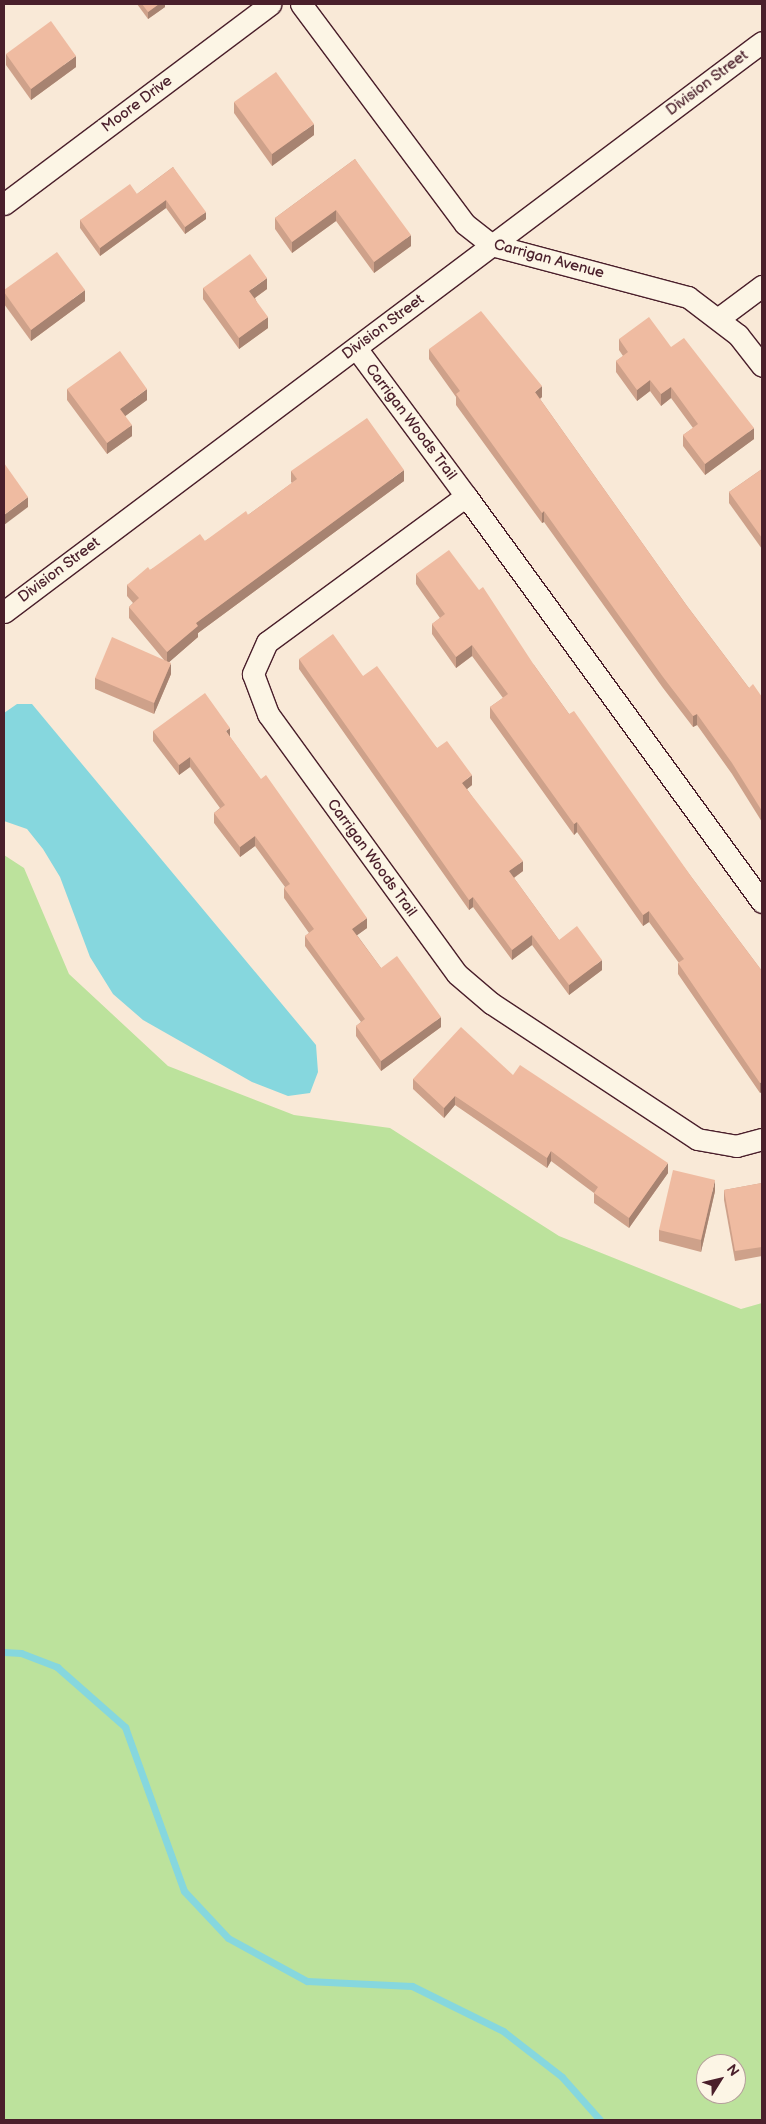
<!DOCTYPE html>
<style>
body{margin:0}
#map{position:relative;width:766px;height:2124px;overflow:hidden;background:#f9e9d7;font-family:"Balsamiq Sans",sans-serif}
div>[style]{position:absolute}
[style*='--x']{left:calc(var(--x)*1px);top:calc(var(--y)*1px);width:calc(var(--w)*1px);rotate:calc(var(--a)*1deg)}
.green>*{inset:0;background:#bce29c}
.water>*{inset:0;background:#86d7de}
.stream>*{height:7px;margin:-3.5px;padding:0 3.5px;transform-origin:3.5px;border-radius:3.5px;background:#86d7de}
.roads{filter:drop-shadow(1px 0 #4a1f2b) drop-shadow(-1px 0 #4a1f2b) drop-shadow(0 1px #4a1f2b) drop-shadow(0 -1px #4a1f2b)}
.minor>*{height:21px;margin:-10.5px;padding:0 10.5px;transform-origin:10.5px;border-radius:10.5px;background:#fcf5e5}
.wall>*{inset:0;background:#cea18a}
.shaded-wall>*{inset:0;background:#a78371}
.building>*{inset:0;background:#efbba1}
span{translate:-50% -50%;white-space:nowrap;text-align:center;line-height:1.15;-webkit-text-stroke:4.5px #fcf5e5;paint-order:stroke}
.street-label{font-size:15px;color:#4a1f2b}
.frame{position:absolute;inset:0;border:5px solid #4a1f2b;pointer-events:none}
.north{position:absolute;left:696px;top:2054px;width:50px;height:50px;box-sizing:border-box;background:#fcf5e5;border:1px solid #b59f9b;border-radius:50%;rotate:54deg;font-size:14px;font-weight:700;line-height:20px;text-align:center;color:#4a1f2b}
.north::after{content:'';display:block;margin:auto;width:18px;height:22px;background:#4a1f2b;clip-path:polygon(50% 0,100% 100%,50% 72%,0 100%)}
</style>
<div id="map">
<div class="green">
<div style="clip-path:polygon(evenodd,4px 855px,24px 868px,69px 974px,168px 1066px,294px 1115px,390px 1128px,559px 1236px,741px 1309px,762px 1303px,762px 2120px,4px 2120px,4px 855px,706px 2064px,736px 2064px,736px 2094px,706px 2094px,706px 2064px)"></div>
</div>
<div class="water">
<div style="clip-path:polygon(17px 704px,32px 704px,316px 1045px,318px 1072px,310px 1093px,288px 1096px,252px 1082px,143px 1020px,113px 994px,90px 957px,60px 877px,43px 849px,27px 829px,4px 821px,4px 713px)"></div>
</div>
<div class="stream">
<div style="--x:4;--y:1652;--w:17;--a:3"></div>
<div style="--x:21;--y:1653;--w:39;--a:21"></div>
<div style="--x:57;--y:1667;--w:91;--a:41.4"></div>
<div style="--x:125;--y:1727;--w:174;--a:70.2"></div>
<div style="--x:184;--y:1891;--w:64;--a:46.9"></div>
<div style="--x:228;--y:1938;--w:90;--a:28.6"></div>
<div style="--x:307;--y:1981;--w:105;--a:2.7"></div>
<div style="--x:412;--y:1986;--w:102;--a:26.3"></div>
<div style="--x:503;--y:2031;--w:75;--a:37.9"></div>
<div style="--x:562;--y:2077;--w:57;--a:48.5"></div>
</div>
<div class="roads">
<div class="minor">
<div style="--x:301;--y:4;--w:274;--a:53.3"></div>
<div style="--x:465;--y:224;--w:34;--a:38"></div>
<div style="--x:492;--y:245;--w:203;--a:14.9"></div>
<div style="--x:688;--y:297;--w:63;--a:37.2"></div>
<div style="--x:738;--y:335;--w:39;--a:52"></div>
<div style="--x:4;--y:204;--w:333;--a:-36.9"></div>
<div style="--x:719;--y:318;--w:54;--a:-36.7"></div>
<div style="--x:356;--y:348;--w:184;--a:53.4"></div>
<div style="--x:4;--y:612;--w:948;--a:-36.94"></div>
<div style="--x:762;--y:902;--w:502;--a:-126.09"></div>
<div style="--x:466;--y:496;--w:247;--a:143.7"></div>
<div style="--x:267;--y:642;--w:35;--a:114"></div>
<div style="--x:253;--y:674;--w:43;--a:69.4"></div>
<div style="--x:268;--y:714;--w:321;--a:54"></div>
<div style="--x:457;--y:974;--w:45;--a:40.5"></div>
<div style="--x:491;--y:1003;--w:247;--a:33.4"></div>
<div style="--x:697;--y:1139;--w:40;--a:10"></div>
<div style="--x:736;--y:1146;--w:27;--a:-15"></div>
</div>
</div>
<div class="wall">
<div style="clip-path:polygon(137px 4px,165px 4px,165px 7px,148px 19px)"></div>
<div style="clip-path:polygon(6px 54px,76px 67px,31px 100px,6px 65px)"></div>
<div style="clip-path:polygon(234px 102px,314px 135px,272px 166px,234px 113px)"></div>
<div style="clip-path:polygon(355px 159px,411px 246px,374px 273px,336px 221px,292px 253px,275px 229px,275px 218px)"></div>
<div style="clip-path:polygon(173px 167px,206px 219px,185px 234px,166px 208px,100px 256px,80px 228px,80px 220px,137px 194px)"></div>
<div style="clip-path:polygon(203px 288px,267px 289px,255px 298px,268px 328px,239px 349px,203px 299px)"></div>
<div style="clip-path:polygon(4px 290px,85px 301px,31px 341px,4px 304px)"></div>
<div style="clip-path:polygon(619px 339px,671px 347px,754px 439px,705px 475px,683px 446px,683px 435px,693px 428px,671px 398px,661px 406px,650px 391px,637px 401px,616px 372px,616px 361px,623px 356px,619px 350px)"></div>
<div style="clip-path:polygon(429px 349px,542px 397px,540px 399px,687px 606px,749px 688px,762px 697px,762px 822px,732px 774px,697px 725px,693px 727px,663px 688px,544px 522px,542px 523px,456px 405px,456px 397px,429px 359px)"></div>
<div style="clip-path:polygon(67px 389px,147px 400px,125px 416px,132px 436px,107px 454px,67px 400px)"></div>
<div style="clip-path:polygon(762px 469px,762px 549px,729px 503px,729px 492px)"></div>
<div style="clip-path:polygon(291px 471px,404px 481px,198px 633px,198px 637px,169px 662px,171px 674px,154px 714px,95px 689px,95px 678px,164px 660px,129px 618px,129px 607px,133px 603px,127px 596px,127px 585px,150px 570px,205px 541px,248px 515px,292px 483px,291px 482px)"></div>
<div style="clip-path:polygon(416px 574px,534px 665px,569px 714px,762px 971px,760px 1093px,678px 974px,678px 963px,679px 963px,649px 922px,643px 926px,577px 832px,574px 835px,490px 718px,490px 707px,503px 698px,472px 656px,456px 668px,432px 634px,432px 624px,440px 618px,416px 584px)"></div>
<div style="clip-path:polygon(299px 659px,363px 676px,437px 748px,472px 785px,467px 789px,523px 871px,514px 878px,559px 940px,602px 970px,569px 995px,532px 945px,512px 960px,473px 907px,469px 910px,299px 669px)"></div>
<div style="clip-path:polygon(153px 731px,230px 737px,367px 928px,357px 935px,381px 968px,441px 1027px,381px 1071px,356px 1036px,356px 1026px,361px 1022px,305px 946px,305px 936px,309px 933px,284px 898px,284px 888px,285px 887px,255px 846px,240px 857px,214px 823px,214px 813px,220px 808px,190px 767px,179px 775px,153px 741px)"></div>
<div style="clip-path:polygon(513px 1075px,668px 1173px,629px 1228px,594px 1203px,594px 1193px,551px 1161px,547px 1168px,455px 1105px,444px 1118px,413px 1089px,413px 1079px)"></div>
<div style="clip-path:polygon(762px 1183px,762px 1256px,735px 1261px,724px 1200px,724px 1190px)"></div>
<div style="clip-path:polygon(715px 1191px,701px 1252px,659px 1241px,659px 1230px)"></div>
</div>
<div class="shaded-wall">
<div style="clip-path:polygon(159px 4px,165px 4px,165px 7px,148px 19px,148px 12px)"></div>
<div style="clip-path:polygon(76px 56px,76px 67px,31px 100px,31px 89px)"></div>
<div style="clip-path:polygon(314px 124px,314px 135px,272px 166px,272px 154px)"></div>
<div style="clip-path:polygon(166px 200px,166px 208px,100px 256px,100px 248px)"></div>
<div style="clip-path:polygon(336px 210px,336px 221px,292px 253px,292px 242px)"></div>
<div style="clip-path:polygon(206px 212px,206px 219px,185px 234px,185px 227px)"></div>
<div style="clip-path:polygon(411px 235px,411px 246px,374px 273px,374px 262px)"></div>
<div style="clip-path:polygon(267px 278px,267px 289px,249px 302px,249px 291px)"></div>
<div style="clip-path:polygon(85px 290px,85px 301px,31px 341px,31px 330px)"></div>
<div style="clip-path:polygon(268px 317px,268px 328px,239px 349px,239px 338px)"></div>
<div style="clip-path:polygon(650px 380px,650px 391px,637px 401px,637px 390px)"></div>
<div style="clip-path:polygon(542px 386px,542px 397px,535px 402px,535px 392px)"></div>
<div style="clip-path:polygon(671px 387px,671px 398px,661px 406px,661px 394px)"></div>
<div style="clip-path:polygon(147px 389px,147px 400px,120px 420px,120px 409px)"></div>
<div style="clip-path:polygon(132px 425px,132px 436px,107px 454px,107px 443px)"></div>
<div style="clip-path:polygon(754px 428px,754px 439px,705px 475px,705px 464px)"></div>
<div style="clip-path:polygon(404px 470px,404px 481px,198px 633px,198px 637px,167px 664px,167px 652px,196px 623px)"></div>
<div style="clip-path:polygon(28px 497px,28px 507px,4px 525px,4px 515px)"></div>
<div style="clip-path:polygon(544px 511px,544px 522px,542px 523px,542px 513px)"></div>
<div style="clip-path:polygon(472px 645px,472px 656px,456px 668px,456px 657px)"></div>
<div style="clip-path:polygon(171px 663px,171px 674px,154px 714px,154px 703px)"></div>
<div style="clip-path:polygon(697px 714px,697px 725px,693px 727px,693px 716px)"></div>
<div style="clip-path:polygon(230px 728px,230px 738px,226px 731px)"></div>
<div style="clip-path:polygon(190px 757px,190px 767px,179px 775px,179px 765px)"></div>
<div style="clip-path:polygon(472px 775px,472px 785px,462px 793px,462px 783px)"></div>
<div style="clip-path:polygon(577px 822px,577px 832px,574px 835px,574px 824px)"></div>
<div style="clip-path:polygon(255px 836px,255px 846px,240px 857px,240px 847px)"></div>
<div style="clip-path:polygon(523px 861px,523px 871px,509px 881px,509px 871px)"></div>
<div style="clip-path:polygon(473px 897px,473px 907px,469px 910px,469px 900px)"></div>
<div style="clip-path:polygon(649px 911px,649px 922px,643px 926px,643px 915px)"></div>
<div style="clip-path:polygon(367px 918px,367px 928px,352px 939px,352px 929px)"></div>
<div style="clip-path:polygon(532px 935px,532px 945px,512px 960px,512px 950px)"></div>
<div style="clip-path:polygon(602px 960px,602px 970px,569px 995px,569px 985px)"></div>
<div style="clip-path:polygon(441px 1017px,441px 1027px,381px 1071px,381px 1061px)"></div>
<div style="clip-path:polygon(762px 1081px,762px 1092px,760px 1093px,760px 1083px)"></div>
<div style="clip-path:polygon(455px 1096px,455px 1105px,444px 1118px,444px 1108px)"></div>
<div style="clip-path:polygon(551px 1151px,551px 1161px,547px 1168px,547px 1158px)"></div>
<div style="clip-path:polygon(668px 1163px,668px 1173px,629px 1228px,629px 1218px)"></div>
<div style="clip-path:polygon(715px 1180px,715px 1191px,701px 1252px,701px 1240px)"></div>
</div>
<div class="building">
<div style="clip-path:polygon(142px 4px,159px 4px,148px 12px)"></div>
<div style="clip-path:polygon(51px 21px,76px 56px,31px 89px,6px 54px)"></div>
<div style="clip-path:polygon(276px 72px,314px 124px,272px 154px,234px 102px)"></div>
<div style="clip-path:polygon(355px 159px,411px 235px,374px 262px,336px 210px,292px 242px,275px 218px)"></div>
<div style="clip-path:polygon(173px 167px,206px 212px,185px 227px,166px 200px,100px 248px,80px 220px,130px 184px,137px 194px)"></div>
<div style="clip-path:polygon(57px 252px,85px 290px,31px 330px,4px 292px,4px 290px)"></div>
<div style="clip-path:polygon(250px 254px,267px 278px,249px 291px,268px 317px,239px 338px,203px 288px)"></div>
<div style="clip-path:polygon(481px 311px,542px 386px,535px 392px,687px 606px,749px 688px,753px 684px,762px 697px,762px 811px,732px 763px,697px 714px,693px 716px,663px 677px,544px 511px,542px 513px,456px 394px,460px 391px,429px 349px)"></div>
<div style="clip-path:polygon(649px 317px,671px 347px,684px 338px,754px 428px,705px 464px,683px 435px,698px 424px,671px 387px,661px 394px,650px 380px,637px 390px,616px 361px,628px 352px,619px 339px)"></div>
<div style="clip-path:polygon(120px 351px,147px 389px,120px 409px,132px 425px,107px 443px,67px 389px)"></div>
<div style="clip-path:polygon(367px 418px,404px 470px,196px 623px,198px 626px,167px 652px,129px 607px,139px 598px,127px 585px,148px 567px,150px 570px,200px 534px,205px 541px,246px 511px,248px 515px,297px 479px,291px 471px)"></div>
<div style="clip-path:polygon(4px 463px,28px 497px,4px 515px)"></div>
<div style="clip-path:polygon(762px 469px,762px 538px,729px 492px)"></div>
<div style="clip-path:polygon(449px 550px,479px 590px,483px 587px,534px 665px,569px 714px,574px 711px,693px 879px,762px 971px,762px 1081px,760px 1083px,678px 963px,684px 959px,649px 911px,643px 915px,577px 822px,574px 824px,490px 707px,508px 694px,472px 645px,456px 657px,432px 624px,445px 614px,416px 574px)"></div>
<div style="clip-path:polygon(333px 634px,363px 676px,377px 666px,437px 748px,447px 741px,472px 775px,462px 783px,523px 861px,509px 871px,559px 940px,577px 926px,602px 960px,569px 985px,532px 935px,512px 950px,473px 897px,469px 900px,299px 659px)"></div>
<div style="clip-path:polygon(112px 637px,171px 663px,154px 703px,95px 678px)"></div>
<div style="clip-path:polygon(205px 693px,230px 728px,226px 731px,261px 779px,266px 775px,367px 918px,352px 929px,381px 968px,397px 956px,441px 1017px,381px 1061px,356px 1026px,365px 1019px,305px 936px,314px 929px,284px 888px,290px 884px,255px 836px,240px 847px,214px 813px,225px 805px,190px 757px,179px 765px,153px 731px)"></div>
<div style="clip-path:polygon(461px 1027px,513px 1075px,520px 1065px,668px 1163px,629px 1218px,594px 1193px,598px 1187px,551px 1151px,547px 1158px,455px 1096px,444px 1108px,413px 1079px)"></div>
<div style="clip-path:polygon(673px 1170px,715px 1180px,701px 1240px,659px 1230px)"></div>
<div style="clip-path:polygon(762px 1183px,762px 1247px,735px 1251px,724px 1190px)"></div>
</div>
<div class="street-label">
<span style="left:707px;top:83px;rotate:-37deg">Division Street</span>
<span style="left:137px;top:104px;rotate:-37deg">Moore Drive</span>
<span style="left:549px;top:259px;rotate:15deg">Carrigan Avenue</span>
<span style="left:383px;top:327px;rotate:-37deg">Division Street</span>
<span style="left:411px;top:422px;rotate:53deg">Carrigan Woods Trail</span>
<span style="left:59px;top:570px;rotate:-37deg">Division Street</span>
<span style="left:372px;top:858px;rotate:54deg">Carrigan Woods Trail</span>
</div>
<div class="frame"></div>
<div class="north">N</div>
</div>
